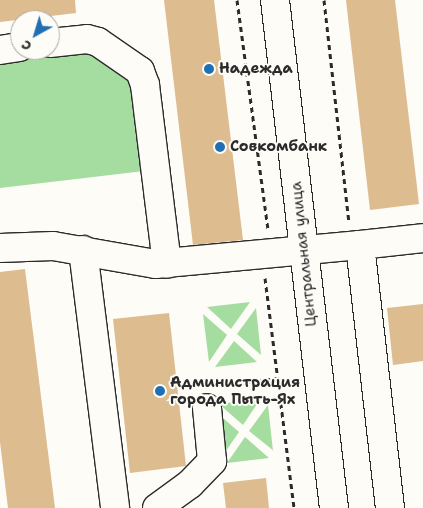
<!DOCTYPE html>
<meta charset="utf-8">
<style>
body{margin:0}
#map{position:relative;width:423px;height:508px;overflow:hidden;background:#fdfcf7;font-family:"Shantell Sans",sans-serif}
div>[style]{position:absolute}
[style*='--x']{left:calc(var(--x)*1px);top:calc(var(--y)*1px);width:calc(var(--w)*1px);rotate:calc(var(--a)*1deg)}
.green>*{inset:0;background:#a5dca0}
.building>*{inset:0;background:#ddbc8f}
.path>*{height:3px;margin-top:-1.5px;transform-origin:0;background:repeating-linear-gradient(90deg,#2b2b2b 0 5px,transparent 0 9px)}
.roads{filter:drop-shadow(1px 0 #2b2b2b) drop-shadow(-1px 0 #2b2b2b) drop-shadow(0 1px #2b2b2b) drop-shadow(0 -1px #2b2b2b)}
.minor>*{height:28px;margin:-14px;padding:0 14px;transform-origin:14px;border-radius:14px;background:#fdfcf7}
.major>*{height:28px;margin:-14px;padding:0 14px;transform-origin:14px;border-radius:14px;background:#fdfcf7}
.dots>*{width:14px;height:14px;translate:-50% -50%;box-sizing:border-box;border:2px solid #fdfcf7;border-radius:50%}
span{translate:-50% -50%;white-space:nowrap;text-align:center;line-height:1.15;-webkit-text-stroke:4px #fdfcf7;paint-order:stroke}
.poi-label{font-size:15px;color:#2b2b2b;font-weight:700}
.left{translate:0 -50%;text-align:left}
.street-label{font-size:15px;color:#2b2b2b}
.north{position:absolute;left:10px;top:10px;width:50px;height:50px;box-sizing:border-box;background:#fdfcf7;border:1px solid #a9a8a5;border-radius:50%;rotate:219deg;font-size:14px;font-weight:700;line-height:20px;text-align:center;color:#2b2b2b}
.north::after{content:'';display:block;margin:auto;width:18px;height:22px;background:#1f6fb2;clip-path:polygon(50% 0,100% 100%,50% 72%,0 100%)}
</style>
<div id="map">
<div class="green">
<div style="clip-path:polygon(88px 49px,132px 81px,144px 171px,0 188px,0 61px)"></div>
<div style="clip-path:polygon(250px 302px,231px 329px,207px 307px)"></div>
<div style="clip-path:polygon(256px 308px,261px 355px,237px 334px)"></div>
<div style="clip-path:polygon(203px 314px,227px 335px,209px 362px)"></div>
<div style="clip-path:polygon(234px 341px,257px 362px,215px 367px)"></div>
<div style="clip-path:polygon(261px 398px,243px 425px,219px 404px)"></div>
<div style="clip-path:polygon(268px 405px,273px 451px,274px 451px,249px 431px)"></div>
<div style="clip-path:polygon(215px 411px,239px 432px,221px 458px)"></div>
<div style="clip-path:polygon(245px 437px,269px 458px,227px 463px)"></div>
</div>
<div class="building">
<div style="clip-path:polygon(0 0,75px 0,76px 13px,0 22px)"></div>
<div style="clip-path:polygon(164px 0,214px 0,243px 240px,193px 245px)"></div>
<div style="clip-path:polygon(346px 0,395px 0,419px 204px,370px 210px)"></div>
<div style="clip-path:polygon(25px 269px,55px 508px,8px 508px,0 442px,0 272px)"></div>
<div style="clip-path:polygon(423px 304px,423px 361px,393px 365px,387px 308px)"></div>
<div style="clip-path:polygon(169px 313px,186px 466px,130px 473px,113px 319px)"></div>
<div style="clip-path:polygon(266px 478px,269px 508px,226px 508px,223px 483px)"></div>
</div>
<div class="path">
<div style="--x:237;--y:0;--w:231;--a:82.3"></div>
<div style="--x:324;--y:0;--w:223;--a:83.6"></div>
<div style="--x:265;--y:278;--w:232;--a:82.8"></div>
<div style="--x:221;--y:386;--w:57;--a:-8.1"></div>
</div>
<div class="roads">
<div class="minor">
<div style="--x:50;--y:43;--w:37;--a:-6"></div>
<div style="--x:87;--y:39;--w:11;--a:15"></div>
<div style="--x:98;--y:42;--w:51;--a:34.6"></div>
<div style="--x:140;--y:71;--w:15;--a:70"></div>
<div style="--x:145;--y:85;--w:180;--a:83"></div>
<div style="--x:0;--y:50;--w:20;--a:-9"></div>
<div style="--x:360;--y:245;--w:63;--a:-6.3"></div>
<div style="--x:0;--y:248;--w:53;--a:-2.2"></div>
<div style="--x:53;--y:246;--w:104;--a:10"></div>
<div style="--x:155;--y:264;--w:206;--a:-5.3"></div>
<div style="--x:360;--y:245;--w:265;--a:83.5"></div>
<div style="--x:83;--y:250;--w:260;--a:82.9"></div>
<div style="--x:157;--y:508;--w:41;--a:-36"></div>
<div style="--x:190;--y:484;--w:32;--a:-46"></div>
<div style="--x:212;--y:461;--w:53;--a:-95.4"></div>
</div>
<div class="major">
<div style="--x:275;--y:0;--w:511;--a:83.38"></div>
</div>
</div>
<div class="dots">
<div style="left:209px;top:69px;background:#1f6fb2"></div>
<div style="left:220px;top:147px;background:#1f6fb2"></div>
<div style="left:160px;top:391px;background:#1f6fb2"></div>
</div>
<div class="poi-label">
<span class="left" style="left:219px;top:69px">Надежда</span>
<span class="left" style="left:230px;top:147px">Совкомбанк</span>
<span class="left" style="left:170px;top:391px">Администрация<br>города Пыть-Ях</span>
</div>
<div class="street-label">
<span style="left:304px;top:254px;rotate:-96deg">Центральная улица</span>
</div>
<div class="north">С</div>
</div>
